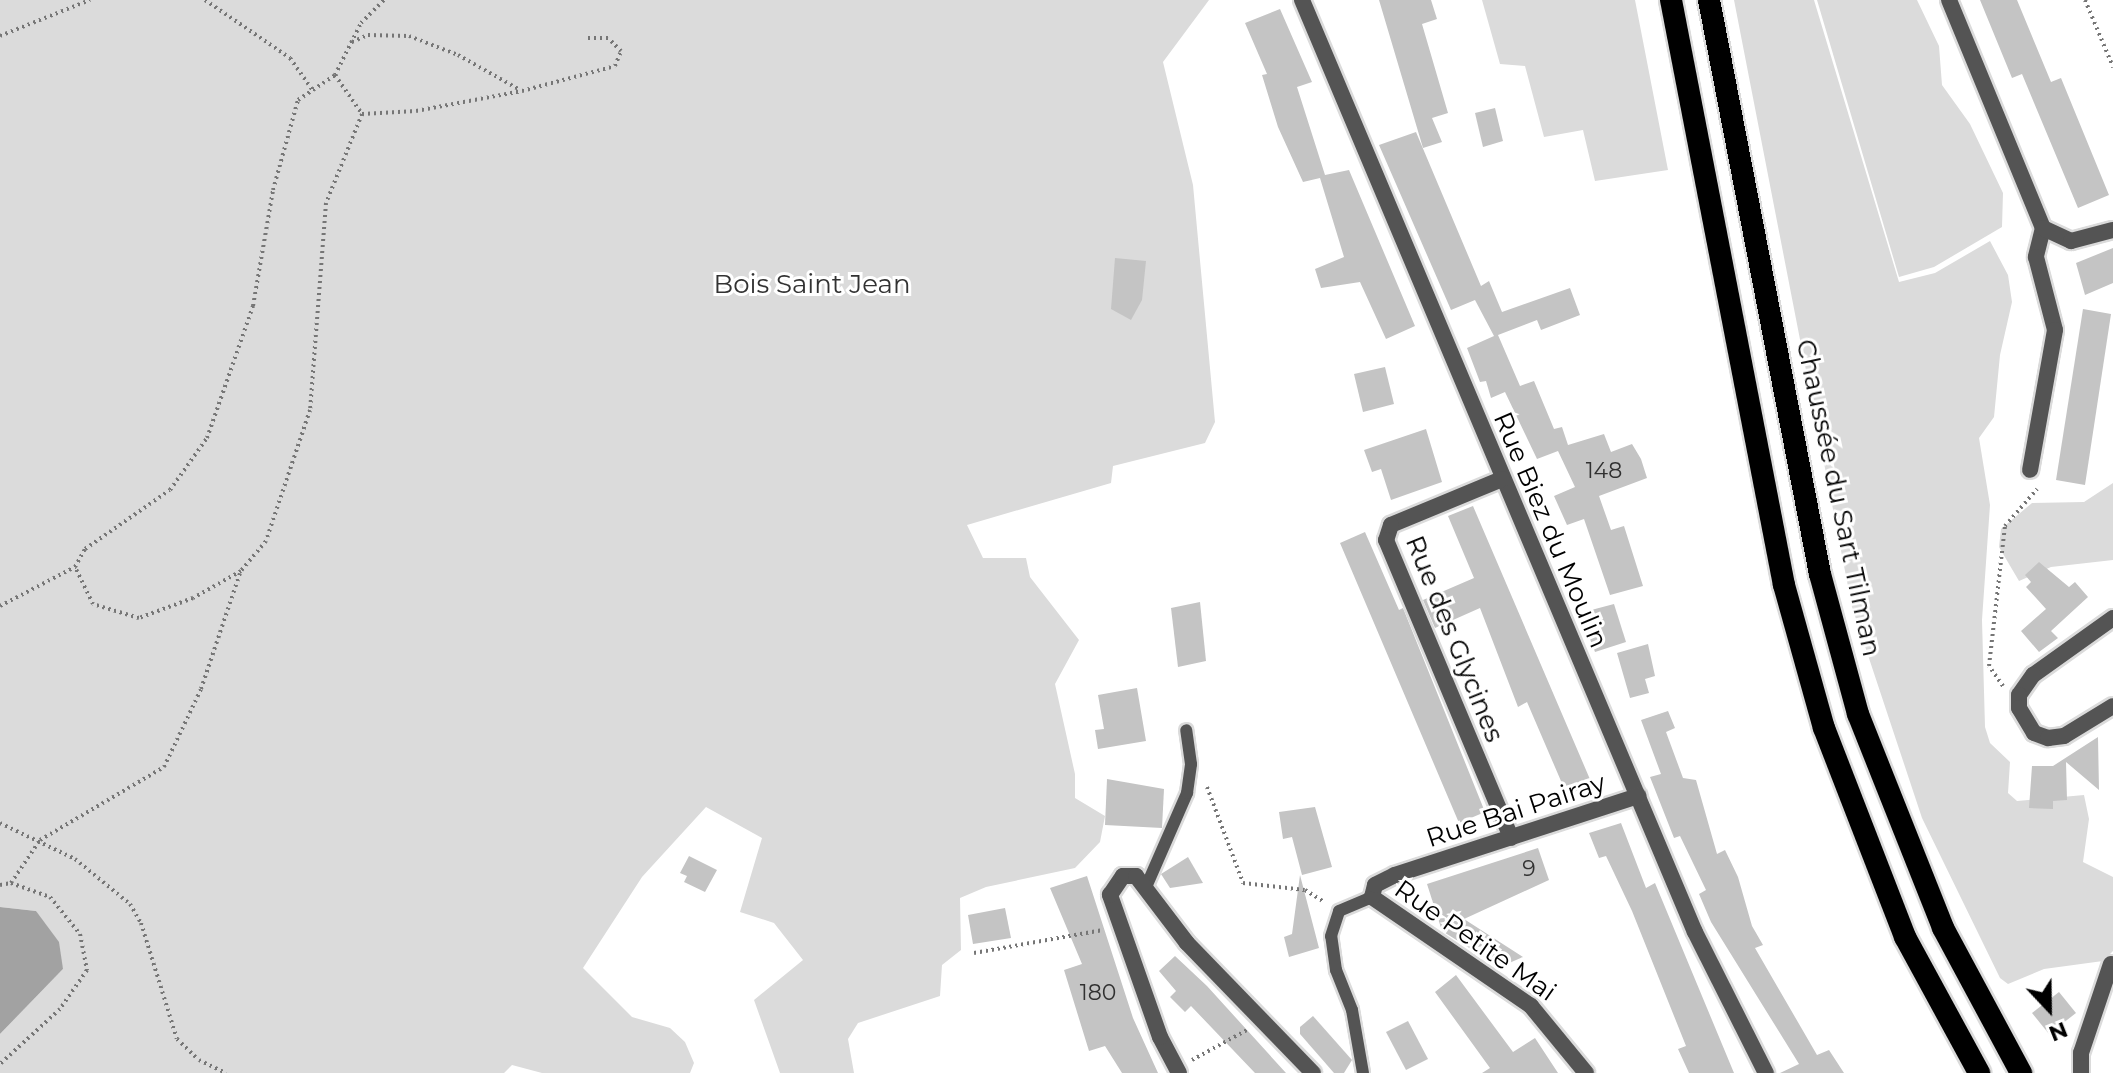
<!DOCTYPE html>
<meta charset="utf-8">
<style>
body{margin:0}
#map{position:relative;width:2113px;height:1073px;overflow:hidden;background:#fff;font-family:Montserrat,sans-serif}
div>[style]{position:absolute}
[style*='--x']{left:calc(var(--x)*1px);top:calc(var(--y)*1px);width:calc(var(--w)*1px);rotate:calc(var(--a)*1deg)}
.green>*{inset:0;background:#dbdbdb}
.water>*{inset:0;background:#a2a2a2}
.building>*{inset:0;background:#c4c4c4}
.path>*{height:4px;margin-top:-2px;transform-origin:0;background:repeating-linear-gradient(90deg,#767676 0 2px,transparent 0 6px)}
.roads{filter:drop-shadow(2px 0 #dbdbdb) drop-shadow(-2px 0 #dbdbdb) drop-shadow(0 2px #dbdbdb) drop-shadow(0 -2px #dbdbdb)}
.service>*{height:12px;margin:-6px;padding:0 6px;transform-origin:6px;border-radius:6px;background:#545454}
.minor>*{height:16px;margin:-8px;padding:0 8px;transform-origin:8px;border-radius:8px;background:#545454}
.tertiary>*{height:16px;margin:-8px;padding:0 8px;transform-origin:8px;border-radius:8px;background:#545454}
.trunk>*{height:22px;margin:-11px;padding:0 11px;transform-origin:11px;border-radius:11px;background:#000}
span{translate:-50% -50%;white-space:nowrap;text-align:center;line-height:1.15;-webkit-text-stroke:6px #fff;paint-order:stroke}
.number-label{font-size:22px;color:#313131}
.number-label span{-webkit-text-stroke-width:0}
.park-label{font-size:26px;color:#323232}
.street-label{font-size:26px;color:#000}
.north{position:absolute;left:2009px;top:969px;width:80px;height:80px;-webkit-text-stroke:6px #fff;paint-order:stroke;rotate:158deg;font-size:22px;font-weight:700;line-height:32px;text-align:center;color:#000}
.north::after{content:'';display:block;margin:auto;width:28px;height:36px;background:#000;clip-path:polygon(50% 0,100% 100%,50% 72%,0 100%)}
</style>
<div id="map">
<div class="green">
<div style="clip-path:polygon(0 0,1209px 0,1163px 62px,1193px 185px,1215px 422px,1205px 443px,1113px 466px,1111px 483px,967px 525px,983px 558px,1026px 558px,1030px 577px,1079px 640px,1055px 684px,1075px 774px,1075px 798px,1105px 816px,1100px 842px,1075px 868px,986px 887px,960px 898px,961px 950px,942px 965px,940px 996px,858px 1023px,848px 1039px,854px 1073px,780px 1073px,754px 1000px,803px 960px,774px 923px,740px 912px,762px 838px,706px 807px,642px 877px,583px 968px,632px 1017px,670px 1028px,685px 1042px,694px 1063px,690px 1073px,542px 1073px,512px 1065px,504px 1073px,0 1073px,0 1034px,63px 969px,36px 911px,0 907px)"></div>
<div style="clip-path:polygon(1482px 0,1635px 0,1668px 170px,1595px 181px,1583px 130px,1544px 137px,1525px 66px,1500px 64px)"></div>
<div style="clip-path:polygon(1734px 0,1814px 0,1899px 282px,1935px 273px,1990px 241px,2008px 275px,2012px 302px,2000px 355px,1994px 417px,1979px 438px,1990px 505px,1982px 620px,1985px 727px,1990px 743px,2010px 762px,2008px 793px,2017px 801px,2084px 795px,2089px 819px,2083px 862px,2113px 877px,2113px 951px,2103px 961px,2044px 969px,2008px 984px,2000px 978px,1922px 818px,1852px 607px)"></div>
<div style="clip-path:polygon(1817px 0,1917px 0,1939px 46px,1942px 85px,1970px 124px,2003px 193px,2002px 227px,1934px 267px,1899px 277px)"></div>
<div style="clip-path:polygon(2113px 483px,2113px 560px,2051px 567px,2019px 581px,1999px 547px,2001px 529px,2032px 503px,2084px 502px)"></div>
</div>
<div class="water">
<div style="clip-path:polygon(0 907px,36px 911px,59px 942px,63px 969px,0 1034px)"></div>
</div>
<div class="building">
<div style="clip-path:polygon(1379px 0,1431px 0,1437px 19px,1422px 24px,1448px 113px,1432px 118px,1442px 142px,1423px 148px)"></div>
<div style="clip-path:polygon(1980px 0,2017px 0,2051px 82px,2061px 78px,2109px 195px,2078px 208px,2022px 74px,2012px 78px)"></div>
<div style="clip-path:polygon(1280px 9px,1312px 82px,1297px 87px,1325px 175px,1349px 170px,1415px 326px,1386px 339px,1360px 282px,1321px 288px,1315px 269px,1344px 257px,1320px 178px,1303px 182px,1278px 127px,1262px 75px,1267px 74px,1245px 23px)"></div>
<div style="clip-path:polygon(1495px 108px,1503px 141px,1483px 147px,1475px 113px)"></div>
<div style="clip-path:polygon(1416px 132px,1481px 286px,1489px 281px,1502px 312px,1570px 288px,1580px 315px,1541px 330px,1537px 320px,1498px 335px,1520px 386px,1534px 381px,1554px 429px,1562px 427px,1568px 445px,1604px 434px,1611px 452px,1632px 444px,1641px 459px,1647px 478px,1599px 496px,1611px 530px,1624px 526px,1643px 586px,1610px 595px,1584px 519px,1567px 525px,1554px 496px,1575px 487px,1558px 451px,1537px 459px,1505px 392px,1491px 398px,1486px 381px,1480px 382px,1467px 348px,1494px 336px,1475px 300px,1451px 310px,1379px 145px)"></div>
<div style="clip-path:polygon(2113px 248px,2113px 283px,2085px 295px,2076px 263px)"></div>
<div style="clip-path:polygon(1115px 258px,1146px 261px,1142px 300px,1131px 320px,1111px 309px)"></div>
<div style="clip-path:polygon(2083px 309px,2111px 314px,2085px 485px,2056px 480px)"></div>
<div style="clip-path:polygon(1385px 367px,1394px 404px,1363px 412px,1354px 374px)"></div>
<div style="clip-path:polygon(1426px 429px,1442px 482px,1391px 500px,1381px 469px,1372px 472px,1364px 450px)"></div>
<div style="clip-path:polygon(1473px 506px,1592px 784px,1567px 795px,1527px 702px,1518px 707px,1480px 608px,1435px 628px,1423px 600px,1474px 578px,1448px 516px)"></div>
<div style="clip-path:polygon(1365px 532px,1399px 610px,1403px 608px,1485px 812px,1459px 823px,1340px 543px)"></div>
<div style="clip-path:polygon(2039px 562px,2069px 587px,2075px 582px,2088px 597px,2051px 631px,2058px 638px,2039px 652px,2021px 631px,2046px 609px,2026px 587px,2031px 582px,2025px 575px)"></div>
<div style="clip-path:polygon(1200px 602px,1206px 661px,1178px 667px,1171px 608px)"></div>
<div style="clip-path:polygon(1614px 604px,1626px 642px,1595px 652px,1580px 613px)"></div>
<div style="clip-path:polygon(1648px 644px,1655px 676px,1645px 679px,1649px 693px,1630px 698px,1617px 653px)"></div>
<div style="clip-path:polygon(1137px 688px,1146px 741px,1098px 749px,1095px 730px,1104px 729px,1098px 695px)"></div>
<div style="clip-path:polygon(1668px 711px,1675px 728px,1666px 732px,1683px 778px,1696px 780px,1717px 854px,1725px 850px,1738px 877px,1752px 926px,1763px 945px,1755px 948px,1817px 1055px,1829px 1050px,1844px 1073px,1780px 1073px,1799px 1064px,1711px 922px,1699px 894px,1706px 890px,1680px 836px,1674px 838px,1650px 777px,1661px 774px,1641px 720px)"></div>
<div style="clip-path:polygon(2098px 737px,2099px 790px,2066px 762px,2067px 800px,2053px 801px,2053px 809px,2029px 808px,2032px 766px,2053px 766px)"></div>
<div style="clip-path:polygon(1107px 779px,1164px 789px,1162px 828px,1105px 825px)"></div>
<div style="clip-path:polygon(1315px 807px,1332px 867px,1302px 875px,1292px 837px,1283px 839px,1279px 812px)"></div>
<div style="clip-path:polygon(1621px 823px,1646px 888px,1655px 883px,1734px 1073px,1689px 1073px,1678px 1049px,1686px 1046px,1632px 911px,1606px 856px,1599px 858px,1589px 833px)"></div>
<div style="clip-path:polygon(1538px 848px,1549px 880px,1464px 919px,1523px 957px,1500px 967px,1442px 931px,1427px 884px)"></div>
<div style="clip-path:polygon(689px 856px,717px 870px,705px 892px,684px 882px,687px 876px,680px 873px)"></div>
<div style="clip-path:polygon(1188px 857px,1203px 883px,1170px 888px,1161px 874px)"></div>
<div style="clip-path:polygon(1300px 875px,1319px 948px,1289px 957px,1284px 937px,1292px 934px)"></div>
<div style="clip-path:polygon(1087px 876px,1133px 1018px,1158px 1073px,1122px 1073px,1105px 1046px,1089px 1051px,1064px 970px,1082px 964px,1050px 888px)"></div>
<div style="clip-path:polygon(1005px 908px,1011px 938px,973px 944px,968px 915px)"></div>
<div style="clip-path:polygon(1175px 956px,1207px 986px,1286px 1073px,1255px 1073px,1191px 1006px,1185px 1012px,1170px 997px,1176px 991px,1159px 971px)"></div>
<div style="clip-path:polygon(1456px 975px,1513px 1052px,1535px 1038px,1558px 1073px,1482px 1073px,1490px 1068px,1435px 992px)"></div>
<div style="clip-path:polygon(2059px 992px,2076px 1013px,2049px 1034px,2032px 1013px)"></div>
<div style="clip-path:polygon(1313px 1016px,1352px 1060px,1344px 1073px,1334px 1073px,1300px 1034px,1300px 1027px)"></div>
<div style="clip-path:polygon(1408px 1021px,1428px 1059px,1406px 1070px,1386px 1032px)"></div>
</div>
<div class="path">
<div style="--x:205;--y:0;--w:103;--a:34.3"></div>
<div style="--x:290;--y:58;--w:39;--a:55"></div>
<div style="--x:2085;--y:0;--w:73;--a:67.3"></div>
<div style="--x:0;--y:36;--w:97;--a:-21.8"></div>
<div style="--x:352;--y:42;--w:17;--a:-24"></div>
<div style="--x:368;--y:35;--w:41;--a:1.4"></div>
<div style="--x:409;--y:36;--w:53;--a:21.2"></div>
<div style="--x:458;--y:55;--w:71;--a:29.4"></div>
<div style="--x:335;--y:75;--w:47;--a:55.3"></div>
<div style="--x:362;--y:114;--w:96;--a:112"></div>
<div style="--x:326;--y:203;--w:208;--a:94.4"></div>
<div style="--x:310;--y:410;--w:138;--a:108.6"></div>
<div style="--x:266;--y:541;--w:39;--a:130"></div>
<div style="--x:241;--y:571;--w:55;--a:150.6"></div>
<div style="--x:193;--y:598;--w:58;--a:159.7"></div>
<div style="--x:139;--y:618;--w:48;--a:-163.1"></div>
<div style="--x:93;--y:604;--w:41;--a:-115.9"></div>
<div style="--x:75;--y:567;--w:21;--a:-61"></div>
<div style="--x:85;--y:549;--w:103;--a:-34.8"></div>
<div style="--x:170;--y:490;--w:64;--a:-54.6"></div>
<div style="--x:207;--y:438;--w:140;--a:-70.8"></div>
<div style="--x:253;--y:306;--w:118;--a:-80.2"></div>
<div style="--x:273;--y:190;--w:93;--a:-74.5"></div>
<div style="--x:298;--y:100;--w:45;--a:-34"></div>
<div style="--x:335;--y:75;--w:58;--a:-63.4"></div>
<div style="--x:361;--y:23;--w:33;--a:-45"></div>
<div style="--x:362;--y:114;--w:54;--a:-3.2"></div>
<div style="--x:416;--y:111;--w:108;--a:-10.7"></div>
<div style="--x:522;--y:91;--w:96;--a:-15"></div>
<div style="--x:615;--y:66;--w:16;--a:-68"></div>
<div style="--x:621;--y:51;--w:18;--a:-135"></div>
<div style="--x:608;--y:38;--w:24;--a:180"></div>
<div style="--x:0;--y:606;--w:85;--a:-27.5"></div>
<div style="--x:2003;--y:686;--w:24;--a:-125"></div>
<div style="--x:1989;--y:666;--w:141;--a:-83.5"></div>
<div style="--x:2005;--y:526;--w:49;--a:-49.1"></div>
<div style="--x:1207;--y:787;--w:103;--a:69.4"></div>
<div style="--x:1243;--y:883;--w:62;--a:6.4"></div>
<div style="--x:1305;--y:890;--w:22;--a:32"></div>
<div style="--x:0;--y:823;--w:83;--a:25.6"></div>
<div style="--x:75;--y:859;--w:71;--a:39.3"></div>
<div style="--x:130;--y:904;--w:22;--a:60"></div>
<div style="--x:141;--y:923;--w:121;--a:72.8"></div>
<div style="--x:177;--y:1039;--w:30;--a:44"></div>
<div style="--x:199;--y:1060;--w:30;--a:26"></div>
<div style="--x:11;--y:883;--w:52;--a:-56"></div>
<div style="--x:40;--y:840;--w:144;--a:-30.5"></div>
<div style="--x:164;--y:767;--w:86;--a:-64.6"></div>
<div style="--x:201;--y:689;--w:122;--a:-71.4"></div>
<div style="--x:0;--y:885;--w:11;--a:-10"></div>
<div style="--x:11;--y:883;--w:41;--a:19.7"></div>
<div style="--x:50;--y:897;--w:48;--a:51"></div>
<div style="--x:80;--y:934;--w:37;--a:79"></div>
<div style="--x:87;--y:970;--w:47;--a:124.7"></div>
<div style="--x:60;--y:1009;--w:81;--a:137.5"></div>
<div style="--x:974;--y:953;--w:131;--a:-10.1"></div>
<div style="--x:1192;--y:1060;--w:63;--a:-28.6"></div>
</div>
<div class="roads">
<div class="service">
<div style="--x:1146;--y:887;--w:103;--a:-66.4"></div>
<div style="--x:1187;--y:793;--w:29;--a:-82"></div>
<div style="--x:1191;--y:764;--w:34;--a:-98"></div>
<div style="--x:1363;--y:1073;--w:64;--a:-99.9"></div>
<div style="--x:1352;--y:1010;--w:43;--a:-111.8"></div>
<div style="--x:1336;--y:970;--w:34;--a:-98"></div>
<div style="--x:1331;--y:936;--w:26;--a:-72"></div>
<div style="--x:1339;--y:911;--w:36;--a:-23"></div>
</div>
<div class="minor">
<div style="--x:1302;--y:0;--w:1011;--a:67.14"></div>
<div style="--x:1695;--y:932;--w:158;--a:63.3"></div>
<div style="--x:1949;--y:0;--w:247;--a:67.6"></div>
<div style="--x:2043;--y:228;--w:30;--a:104"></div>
<div style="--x:2036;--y:257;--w:75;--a:75.4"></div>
<div style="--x:2055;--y:330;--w:142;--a:100.1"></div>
<div style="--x:2043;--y:228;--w:31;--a:25"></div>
<div style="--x:2071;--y:241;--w:43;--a:-14.7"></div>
<div style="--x:1502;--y:479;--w:120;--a:157.5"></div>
<div style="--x:1391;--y:525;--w:16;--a:108"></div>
<div style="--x:1386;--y:540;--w:323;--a:67.2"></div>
<div style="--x:1179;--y:1073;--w:41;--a:-117.8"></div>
<div style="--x:1160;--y:1037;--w:151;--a:-109.4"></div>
<div style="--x:1110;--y:895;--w:23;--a:-56"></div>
<div style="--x:1123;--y:876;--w:13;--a:0"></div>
<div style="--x:1136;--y:876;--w:84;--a:52.7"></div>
<div style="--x:1187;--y:943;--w:181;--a:45.9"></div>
<div style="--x:1586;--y:1073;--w:87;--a:-129.4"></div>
<div style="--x:1531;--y:1006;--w:193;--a:-145.6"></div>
<div style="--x:1372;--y:897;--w:12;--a:-76"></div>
<div style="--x:1375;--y:885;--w:22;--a:-27"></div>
<div style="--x:1395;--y:875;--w:256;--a:-18"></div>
<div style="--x:2081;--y:1073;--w:20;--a:-90"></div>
<div style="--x:2081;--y:1053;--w:94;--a:-71.4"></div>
</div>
<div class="tertiary">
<div style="--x:2113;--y:618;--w:98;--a:144.5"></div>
<div style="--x:2033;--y:675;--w:24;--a:125"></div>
<div style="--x:2019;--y:695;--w:13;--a:90"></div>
<div style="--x:2019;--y:708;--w:29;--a:59"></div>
<div style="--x:2034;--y:733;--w:15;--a:20"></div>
<div style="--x:2048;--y:738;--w:16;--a:-7"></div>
<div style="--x:2064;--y:736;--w:57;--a:-31.5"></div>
</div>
<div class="trunk">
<div style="--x:1671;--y:0;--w:596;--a:79.07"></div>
<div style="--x:1784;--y:585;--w:148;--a:74.4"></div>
<div style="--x:1824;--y:728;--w:224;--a:68.8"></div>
<div style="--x:1905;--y:937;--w:155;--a:61.4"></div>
<div style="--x:1709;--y:0;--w:585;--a:79.06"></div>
<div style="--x:1820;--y:574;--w:145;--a:74.8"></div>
<div style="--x:1858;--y:714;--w:230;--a:68.3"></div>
<div style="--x:1943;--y:928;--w:165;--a:61.7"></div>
</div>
</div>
<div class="number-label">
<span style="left:1604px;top:471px">148</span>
<span style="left:1529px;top:869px">9</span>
<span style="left:1098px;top:993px">180</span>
</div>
<div class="park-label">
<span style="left:812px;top:285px">Bois Saint Jean</span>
</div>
<div class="street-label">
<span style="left:1838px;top:498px;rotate:78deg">Chaussée du Sart Tilman</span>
<span style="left:1550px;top:530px;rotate:67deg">Rue Biez du Moulin</span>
<span style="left:1454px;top:639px;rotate:68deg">Rue des Glycines</span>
<span style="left:1516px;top:811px;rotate:-18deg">Rue Bai Pairay</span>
<span style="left:1475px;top:941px;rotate:35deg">Rue Petite Mai</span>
</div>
<div class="north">N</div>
</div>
